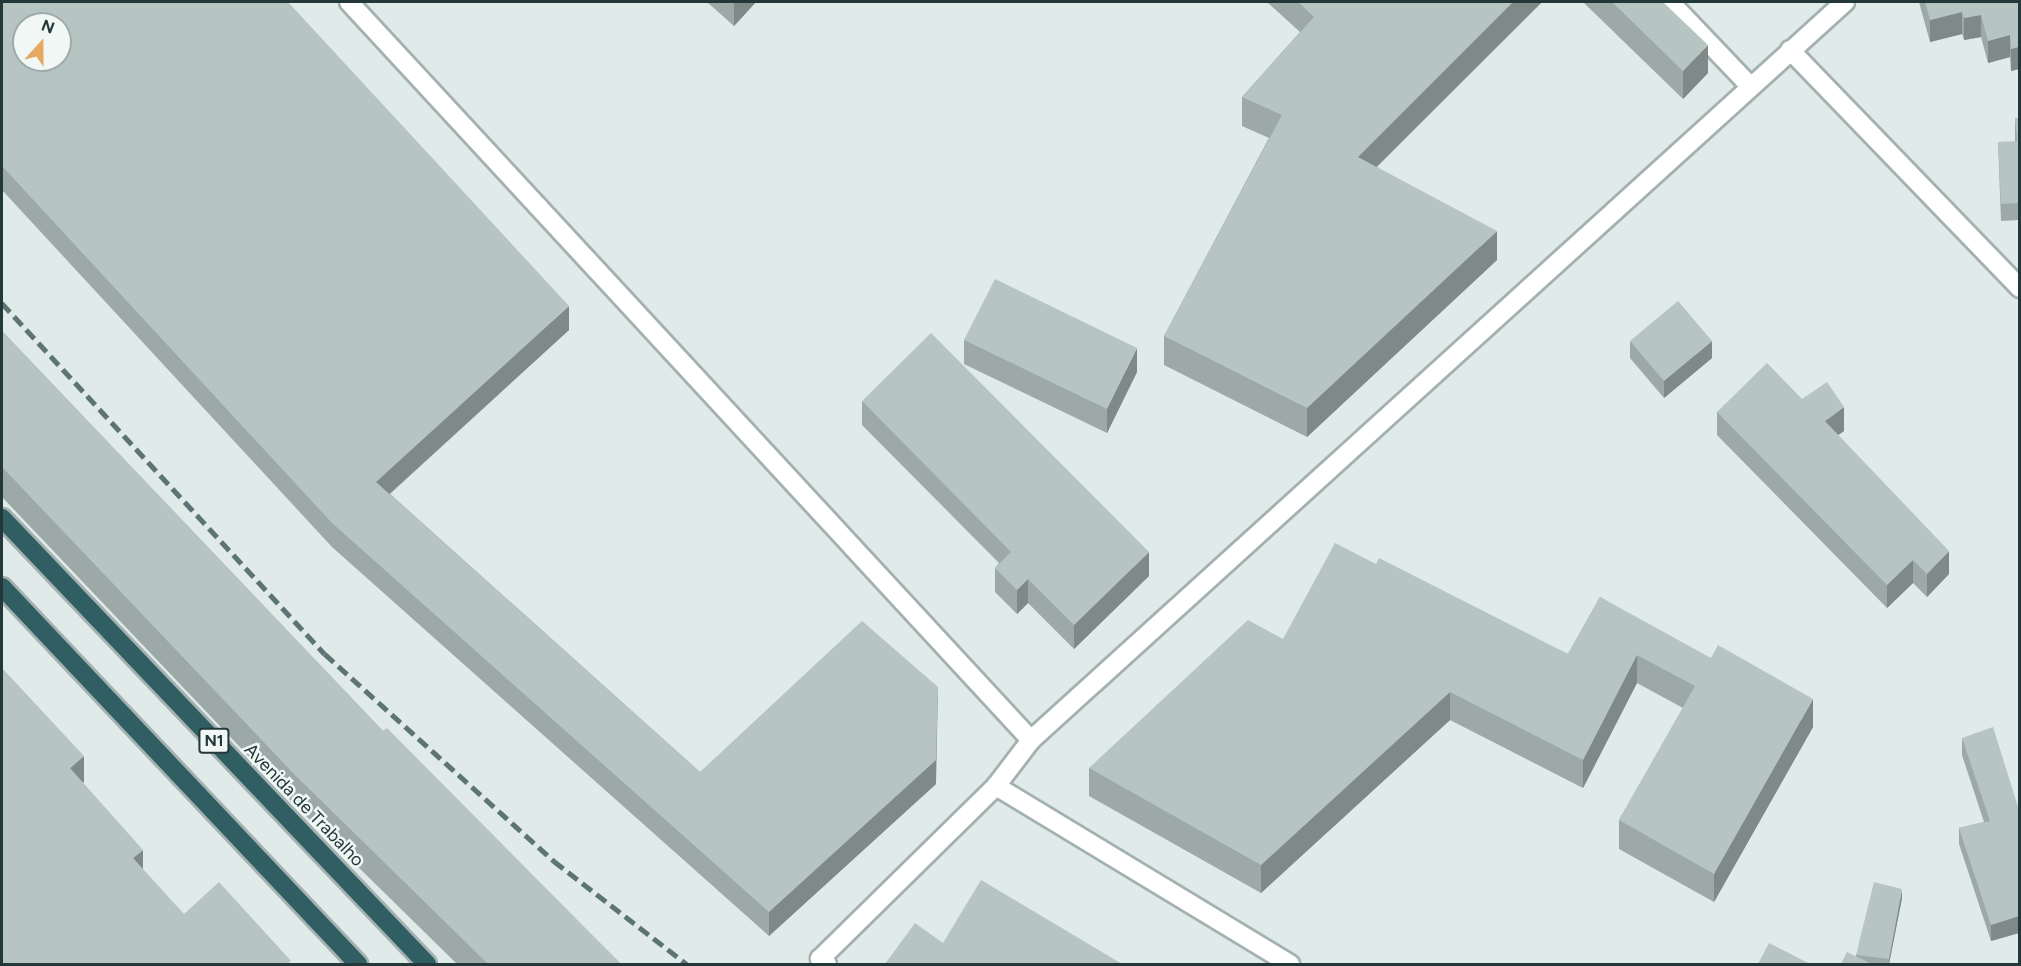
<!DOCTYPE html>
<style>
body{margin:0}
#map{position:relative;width:2021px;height:966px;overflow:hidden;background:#e0eae8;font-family:Figtree,sans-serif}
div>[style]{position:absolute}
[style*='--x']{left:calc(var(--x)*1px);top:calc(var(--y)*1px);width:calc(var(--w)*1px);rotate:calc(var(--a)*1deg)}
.roads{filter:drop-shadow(2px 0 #a3b1b0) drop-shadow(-2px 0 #a3b1b0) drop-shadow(0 2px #a3b1b0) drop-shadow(0 -2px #a3b1b0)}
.lane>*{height:18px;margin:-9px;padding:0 9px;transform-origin:9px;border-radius:9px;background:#fff}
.street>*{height:18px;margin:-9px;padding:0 9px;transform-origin:9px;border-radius:9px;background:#fff}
.secondary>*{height:18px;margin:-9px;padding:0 9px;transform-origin:9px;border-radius:9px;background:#fff}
.highway>*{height:18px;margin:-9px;padding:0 9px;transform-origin:9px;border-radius:9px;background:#315e62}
.rail>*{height:4.5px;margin-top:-2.25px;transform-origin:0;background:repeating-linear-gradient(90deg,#5d7474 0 12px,transparent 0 18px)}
.wall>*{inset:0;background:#9da9a7}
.shaded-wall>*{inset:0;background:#7f8988}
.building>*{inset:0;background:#b6c4c2}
span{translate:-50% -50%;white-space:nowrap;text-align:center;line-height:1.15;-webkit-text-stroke:5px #f0f7f5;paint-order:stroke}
.shield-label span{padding:2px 4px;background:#f0f7f5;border:2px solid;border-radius:4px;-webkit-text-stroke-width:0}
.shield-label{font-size:16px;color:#223839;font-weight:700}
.street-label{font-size:18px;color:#223839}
.frame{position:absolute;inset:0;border:3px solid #223839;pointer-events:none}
.north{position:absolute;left:12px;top:12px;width:60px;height:60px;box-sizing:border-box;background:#f0f7f5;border:2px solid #9eabaa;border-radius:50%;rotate:21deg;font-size:16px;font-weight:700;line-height:24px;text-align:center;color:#223839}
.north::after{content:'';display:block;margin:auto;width:21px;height:27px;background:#e6a962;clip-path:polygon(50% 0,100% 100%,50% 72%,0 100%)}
</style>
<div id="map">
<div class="roads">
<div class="lane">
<div style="--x:1790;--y:50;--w:331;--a:46"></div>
<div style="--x:996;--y:786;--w:344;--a:31.2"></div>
<div style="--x:827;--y:964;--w:9;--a:-144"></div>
<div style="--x:820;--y:959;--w:247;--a:-44.5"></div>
<div style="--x:996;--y:786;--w:58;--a:-52.7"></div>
</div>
<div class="street">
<div style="--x:1670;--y:2;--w:116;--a:46.4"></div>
</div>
<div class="secondary">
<div style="--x:349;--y:2;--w:1005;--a:47.26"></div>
<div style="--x:1031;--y:740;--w:1099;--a:-42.2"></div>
</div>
<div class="highway">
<div style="--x:2;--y:518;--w:616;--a:46.38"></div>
<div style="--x:2;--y:587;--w:519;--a:46.64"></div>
</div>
</div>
<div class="rail">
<div style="--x:2;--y:303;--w:477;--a:47.4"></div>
<div style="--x:325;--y:654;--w:309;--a:42.1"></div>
<div style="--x:554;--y:861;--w:168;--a:37.8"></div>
</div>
<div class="wall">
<div style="clip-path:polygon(2px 2px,569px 330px,390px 494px,700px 772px,936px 784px,769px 936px,332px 547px,2px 190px)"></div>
<div style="clip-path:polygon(707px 2px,756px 2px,734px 26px)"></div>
<div style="clip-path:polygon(1267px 2px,1542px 2px,1377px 167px,1497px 260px,1307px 437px,1164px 365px,1164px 336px,1269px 138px,1242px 126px,1242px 97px,1300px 32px)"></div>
<div style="clip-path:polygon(1583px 2px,1663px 2px,1708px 73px,1683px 99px)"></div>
<div style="clip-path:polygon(1919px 2px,2019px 2px,2019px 69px,2011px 71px,2010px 57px,1988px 63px,1981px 37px,1964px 40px,1962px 34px,1930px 42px)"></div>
<div style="clip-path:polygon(2015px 118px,2019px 118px,2019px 220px,2001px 221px,1998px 142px,2015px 142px)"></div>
<div style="clip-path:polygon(2px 331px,383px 731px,621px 964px,457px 964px,295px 805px,2px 497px)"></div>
<div style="clip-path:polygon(964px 340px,1137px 372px,1107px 433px,964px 364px)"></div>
<div style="clip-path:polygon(1630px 341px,1712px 358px,1664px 398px,1630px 358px)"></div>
<div style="clip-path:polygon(1802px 399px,1844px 431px,1838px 435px,1949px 574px,1927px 597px,1913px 583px,1887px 608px,1717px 435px,1717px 412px)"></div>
<div style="clip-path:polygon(862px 401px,1149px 576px,1074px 649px,1028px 603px,1017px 614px,995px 592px,995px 568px,999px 563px,862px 425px)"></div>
<div style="clip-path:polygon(1376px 564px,1568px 654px,1600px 597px,1813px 727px,1714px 902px,1619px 849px,1619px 820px,1683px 708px,1637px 683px,1583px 788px,1450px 720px,1261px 893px,1089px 796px,1089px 768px,1283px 639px)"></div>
<div style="clip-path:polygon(1962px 738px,2019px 810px,2019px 933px,1991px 941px,1959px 844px,1959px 828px,1984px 822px,1962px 755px)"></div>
<div style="clip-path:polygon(1902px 898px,1889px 964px,1841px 964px,1856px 957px,1856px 955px)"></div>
</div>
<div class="shaded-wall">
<div style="clip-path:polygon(734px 2px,756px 2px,734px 26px)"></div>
<div style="clip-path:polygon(1513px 2px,1542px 2px,1358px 185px,1358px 157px)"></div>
<div style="clip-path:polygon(1962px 12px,1962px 34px,1930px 42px,1930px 20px)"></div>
<div style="clip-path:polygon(1981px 15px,1981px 37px,1964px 40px,1964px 18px)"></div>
<div style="clip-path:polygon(2010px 35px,2010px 57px,1988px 63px,1988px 41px)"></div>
<div style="clip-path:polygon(1708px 45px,1708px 73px,1683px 99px,1683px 71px)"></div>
<div style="clip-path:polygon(2019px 47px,2019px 69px,2011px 71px,2011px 49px)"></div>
<div style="clip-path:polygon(1497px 231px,1497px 260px,1307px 437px,1307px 408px)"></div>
<div style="clip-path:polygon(569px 306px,569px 330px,376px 506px,376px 482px)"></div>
<div style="clip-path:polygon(1712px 341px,1712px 358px,1664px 398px,1664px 381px)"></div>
<div style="clip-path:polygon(1137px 348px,1137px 372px,1107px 433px,1107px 409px)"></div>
<div style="clip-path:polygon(1844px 407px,1844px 431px,1825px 444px,1825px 421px)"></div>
<div style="clip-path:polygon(1949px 551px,1949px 574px,1927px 597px,1927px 574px)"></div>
<div style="clip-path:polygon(1149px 552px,1149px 576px,1074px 649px,1074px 625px)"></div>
<div style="clip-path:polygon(1913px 560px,1913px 583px,1887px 608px,1887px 585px)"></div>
<div style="clip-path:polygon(1028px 579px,1028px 603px,1017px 614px,1017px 590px)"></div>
<div style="clip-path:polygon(1637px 655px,1637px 683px,1583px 788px,1583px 760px)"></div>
<div style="clip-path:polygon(938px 687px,936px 784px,769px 936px,769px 912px)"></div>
<div style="clip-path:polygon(1450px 692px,1450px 720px,1261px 893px,1261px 865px)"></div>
<div style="clip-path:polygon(1813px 699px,1813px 727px,1714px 902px,1714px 874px)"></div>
<div style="clip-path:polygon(84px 756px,84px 782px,70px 794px,70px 768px)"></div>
<div style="clip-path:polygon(143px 850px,143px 876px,133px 858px)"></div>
<div style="clip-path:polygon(1902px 889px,1902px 898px,1889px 964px,1889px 959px)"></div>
<div style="clip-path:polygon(2019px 916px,2019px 933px,1991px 941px,1991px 925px)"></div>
</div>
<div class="building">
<div style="clip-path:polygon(evenodd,2px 2px,288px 2px,569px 306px,376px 482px,700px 772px,862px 621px,938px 687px,936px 760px,769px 912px,332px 523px,2px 166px,2px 2px,24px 24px,60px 24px,60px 60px,24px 60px,24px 24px)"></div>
<div style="clip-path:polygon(1298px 2px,1513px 2px,1358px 157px,1497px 231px,1307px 408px,1164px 336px,1282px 115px,1242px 97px,1314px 17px)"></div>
<div style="clip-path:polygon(1612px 2px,1663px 2px,1708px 45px,1683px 71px)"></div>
<div style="clip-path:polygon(1925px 2px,2019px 2px,2019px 47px,2011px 49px,2010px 35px,1988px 41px,1981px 15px,1964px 18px,1962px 12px,1930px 20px)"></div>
<div style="clip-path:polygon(2015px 118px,2019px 118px,2019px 203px,2001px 204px,1998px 142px,2017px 141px)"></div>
<div style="clip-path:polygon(995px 279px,1137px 348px,1107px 409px,964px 340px)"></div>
<div style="clip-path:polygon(1678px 301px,1712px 341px,1664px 381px,1630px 341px)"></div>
<div style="clip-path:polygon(2px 331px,383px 731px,387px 728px,621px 964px,488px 964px,295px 775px,2px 467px)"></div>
<div style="clip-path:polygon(931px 333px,1149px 552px,1074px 625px,1028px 579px,1017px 590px,995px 568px,1011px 552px,862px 401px)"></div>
<div style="clip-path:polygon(1767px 363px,1802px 399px,1827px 382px,1844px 407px,1825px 421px,1949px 551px,1927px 574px,1913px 560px,1887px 585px,1717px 412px)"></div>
<div style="clip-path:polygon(1335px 543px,1376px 564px,1379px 558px,1568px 654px,1600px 597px,1711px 658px,1718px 645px,1813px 699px,1714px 874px,1619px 820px,1695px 686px,1637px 655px,1583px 760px,1450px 692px,1261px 865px,1089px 768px,1248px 620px,1283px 639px)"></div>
<div style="clip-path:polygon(2px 668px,84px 756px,70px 768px,143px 850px,133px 858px,184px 914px,219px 882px,291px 961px,287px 964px,2px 964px)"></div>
<div style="clip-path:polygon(1993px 727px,2019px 810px,2019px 916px,1991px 925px,1959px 828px,1990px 821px,1962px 738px)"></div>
<div style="clip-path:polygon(981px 880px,1122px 964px,885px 964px,915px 923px,943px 943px)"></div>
<div style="clip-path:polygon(1874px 882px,1902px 889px,1889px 959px,1856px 955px)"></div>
<div style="clip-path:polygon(1769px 943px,1810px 964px,1758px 964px)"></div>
<div style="clip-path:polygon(1847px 952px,1872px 964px,1841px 964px)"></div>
</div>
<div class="shield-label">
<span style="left:214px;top:741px">N1</span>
</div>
<div class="street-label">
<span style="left:304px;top:805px;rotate:46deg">Avenida de Trabalho</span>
</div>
<div class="frame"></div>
<div class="north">N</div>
</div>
